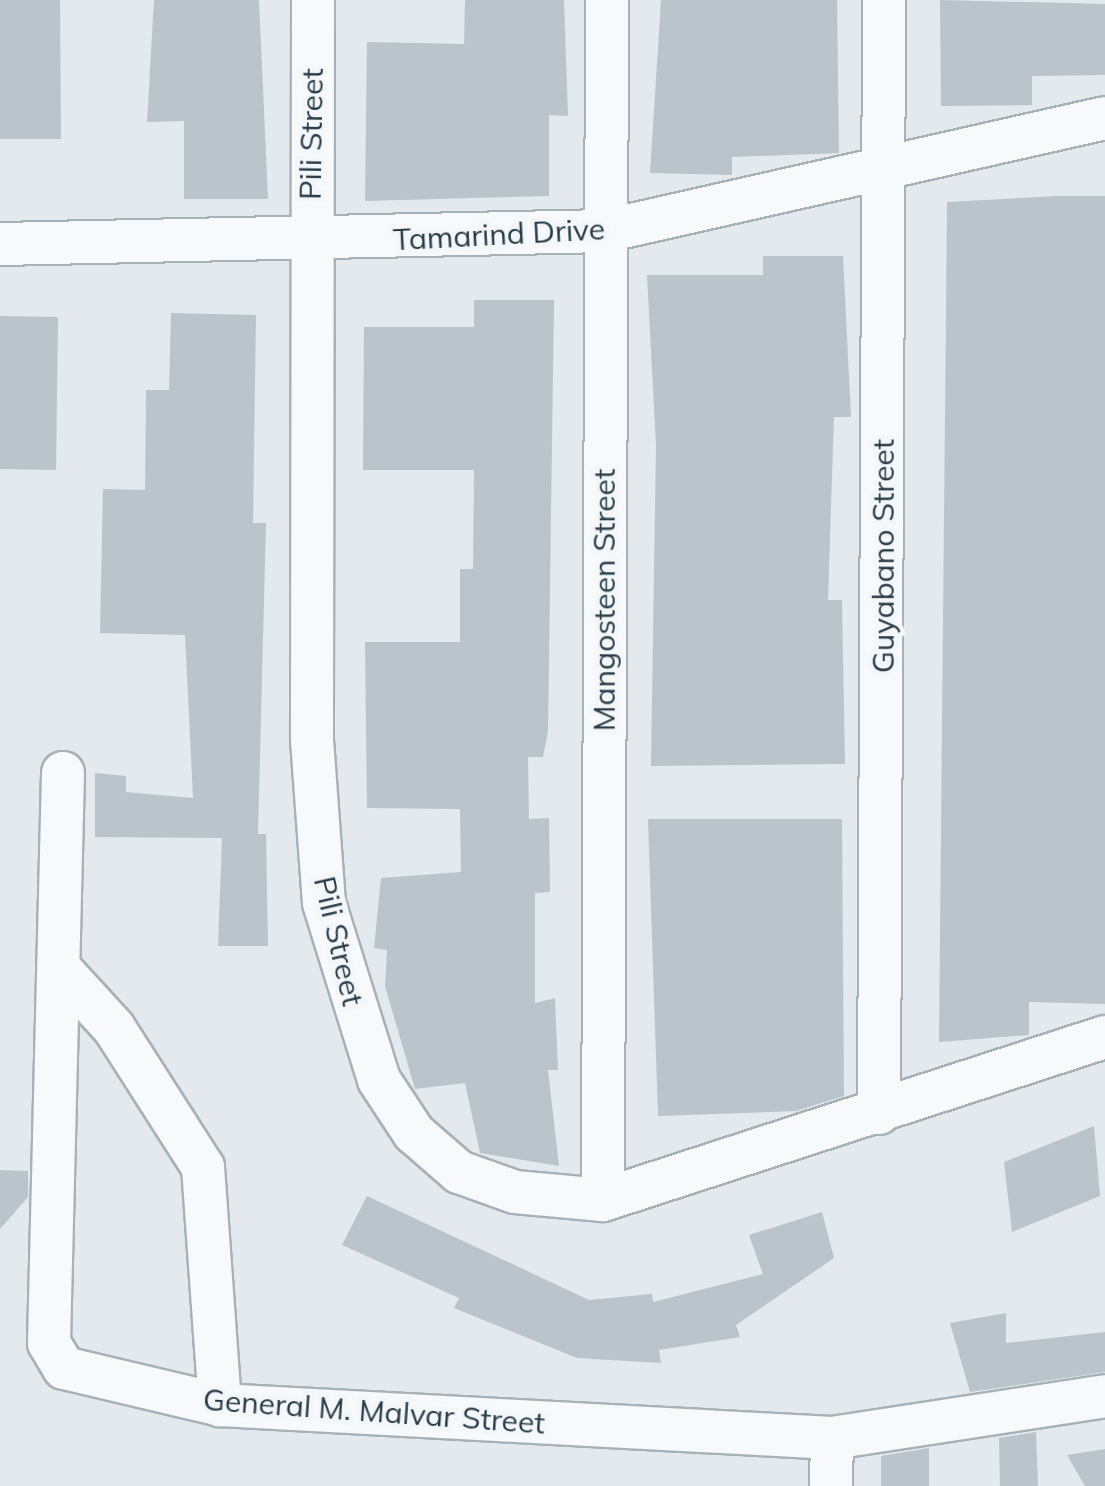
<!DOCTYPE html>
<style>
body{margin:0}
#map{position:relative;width:1105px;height:1486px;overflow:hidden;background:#e3e9ed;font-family:Mulish,sans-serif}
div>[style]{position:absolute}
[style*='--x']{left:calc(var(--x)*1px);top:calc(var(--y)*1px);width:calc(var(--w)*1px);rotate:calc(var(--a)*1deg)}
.building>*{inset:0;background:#bac4cb}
.roads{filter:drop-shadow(2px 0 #a7b1b8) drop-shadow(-2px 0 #a7b1b8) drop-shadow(0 2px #a7b1b8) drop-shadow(0 -2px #a7b1b8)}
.street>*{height:42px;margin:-21px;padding:0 21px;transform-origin:21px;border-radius:21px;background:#f7f9fa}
span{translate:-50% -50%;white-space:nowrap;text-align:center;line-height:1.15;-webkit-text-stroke:9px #f3f7f9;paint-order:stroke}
.street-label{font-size:30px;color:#293b47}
</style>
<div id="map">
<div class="building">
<div style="clip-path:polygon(0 0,60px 0,61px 139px,0 139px)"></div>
<div style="clip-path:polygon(154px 0,259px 0,268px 199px,184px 199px,184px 121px,147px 122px)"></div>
<div style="clip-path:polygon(465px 0,564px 0,568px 116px,549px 115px,549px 196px,365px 201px,367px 42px,464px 44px)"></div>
<div style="clip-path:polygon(661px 0,837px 0,839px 153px,732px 157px,732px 175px,650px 173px)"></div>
<div style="clip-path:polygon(940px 0,1105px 4px,1105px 75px,1032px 76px,1032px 105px,941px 106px)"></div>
<div style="clip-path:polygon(1058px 196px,1105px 196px,1105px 1004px,1029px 1002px,1029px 1035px,939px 1042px,947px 202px)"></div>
<div style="clip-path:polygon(763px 256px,843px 256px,851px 417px,834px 417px,828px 600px,842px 600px,845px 764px,651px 766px,656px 445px,647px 275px,763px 275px)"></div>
<div style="clip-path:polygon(474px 300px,554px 300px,548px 731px,543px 757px,528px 757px,529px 819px,549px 818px,550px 892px,535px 893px,535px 1003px,555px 998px,558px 1070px,548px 1070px,559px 1166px,480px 1153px,465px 1083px,415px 1089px,385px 986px,387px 950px,374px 948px,381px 878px,461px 872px,460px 809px,367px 808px,365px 642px,460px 642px,460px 569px,473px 569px,474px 470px,363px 470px,364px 327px,474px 327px)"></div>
<div style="clip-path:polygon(171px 313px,256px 315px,253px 523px,266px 523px,258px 834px,266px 834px,268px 946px,218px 946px,222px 838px,95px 837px,95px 773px,126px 776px,126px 792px,193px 798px,185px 635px,100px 633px,103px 489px,145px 490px,146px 390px,169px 390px)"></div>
<div style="clip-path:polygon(0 316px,58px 317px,56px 470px,0 469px)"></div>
<div style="clip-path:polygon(648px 819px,842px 819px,844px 1096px,796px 1111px,658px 1116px)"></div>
<div style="clip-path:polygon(1094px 1126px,1100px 1196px,1012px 1232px,1004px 1162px)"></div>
<div style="clip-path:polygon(0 1170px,28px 1171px,28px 1197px,0 1229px)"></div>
<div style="clip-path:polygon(367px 1196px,589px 1300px,652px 1294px,653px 1302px,763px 1274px,749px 1235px,822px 1212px,834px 1258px,736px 1325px,740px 1337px,659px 1350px,661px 1363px,577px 1358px,454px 1308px,459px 1298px,342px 1245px)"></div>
<div style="clip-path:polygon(1006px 1313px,1006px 1343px,1105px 1332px,1105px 1372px,970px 1392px,950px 1323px)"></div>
<div style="clip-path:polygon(1036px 1432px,1038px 1486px,1000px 1486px,999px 1438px)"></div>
<div style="clip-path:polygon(929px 1448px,929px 1486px,881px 1486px,881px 1456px)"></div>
<div style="clip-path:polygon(1105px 1449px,1105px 1486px,1085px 1486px,1067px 1455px)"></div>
</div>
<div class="roads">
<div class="street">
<div style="--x:313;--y:0;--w:740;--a:90.08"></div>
<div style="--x:312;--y:740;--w:163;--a:85.8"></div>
<div style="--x:324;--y:903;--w:185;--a:72.7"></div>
<div style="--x:379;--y:1080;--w:64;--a:56.6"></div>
<div style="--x:414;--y:1133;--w:60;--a:40.9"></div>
<div style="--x:459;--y:1172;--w:59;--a:19.7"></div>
<div style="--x:515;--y:1192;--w:88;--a:5.2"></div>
<div style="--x:603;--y:1200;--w:528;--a:-17.99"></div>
<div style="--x:0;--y:244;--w:605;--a:-1.23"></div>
<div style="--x:605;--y:231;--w:513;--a:-12.73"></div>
<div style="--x:63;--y:773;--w:570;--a:91.41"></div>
<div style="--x:49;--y:1343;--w:29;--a:59"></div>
<div style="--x:64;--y:1368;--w:160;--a:13.3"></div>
<div style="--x:220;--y:1405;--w:613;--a:3.09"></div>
<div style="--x:832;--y:1438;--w:276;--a:-8.7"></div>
<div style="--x:60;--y:969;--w:80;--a:47.5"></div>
<div style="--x:114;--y:1028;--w:165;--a:57.4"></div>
<div style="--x:203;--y:1167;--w:239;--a:85.9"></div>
<div style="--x:879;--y:1113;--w:1113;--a:-89.74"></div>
<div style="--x:603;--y:1200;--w:1200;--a:-89.81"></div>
<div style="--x:831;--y:1486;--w:48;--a:-88.8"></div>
</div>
</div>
<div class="street-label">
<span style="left:311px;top:134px;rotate:-89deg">Pili Street</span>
<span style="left:499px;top:234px;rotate:-3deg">Tamarind Drive</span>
<span style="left:883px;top:556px;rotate:-90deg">Guyabano Street</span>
<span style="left:604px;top:600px;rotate:-90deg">Mangosteen Street</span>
<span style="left:339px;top:941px;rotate:77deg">Pili Street</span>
<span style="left:374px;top:1411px;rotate:4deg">General M. Malvar Street</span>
</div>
</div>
